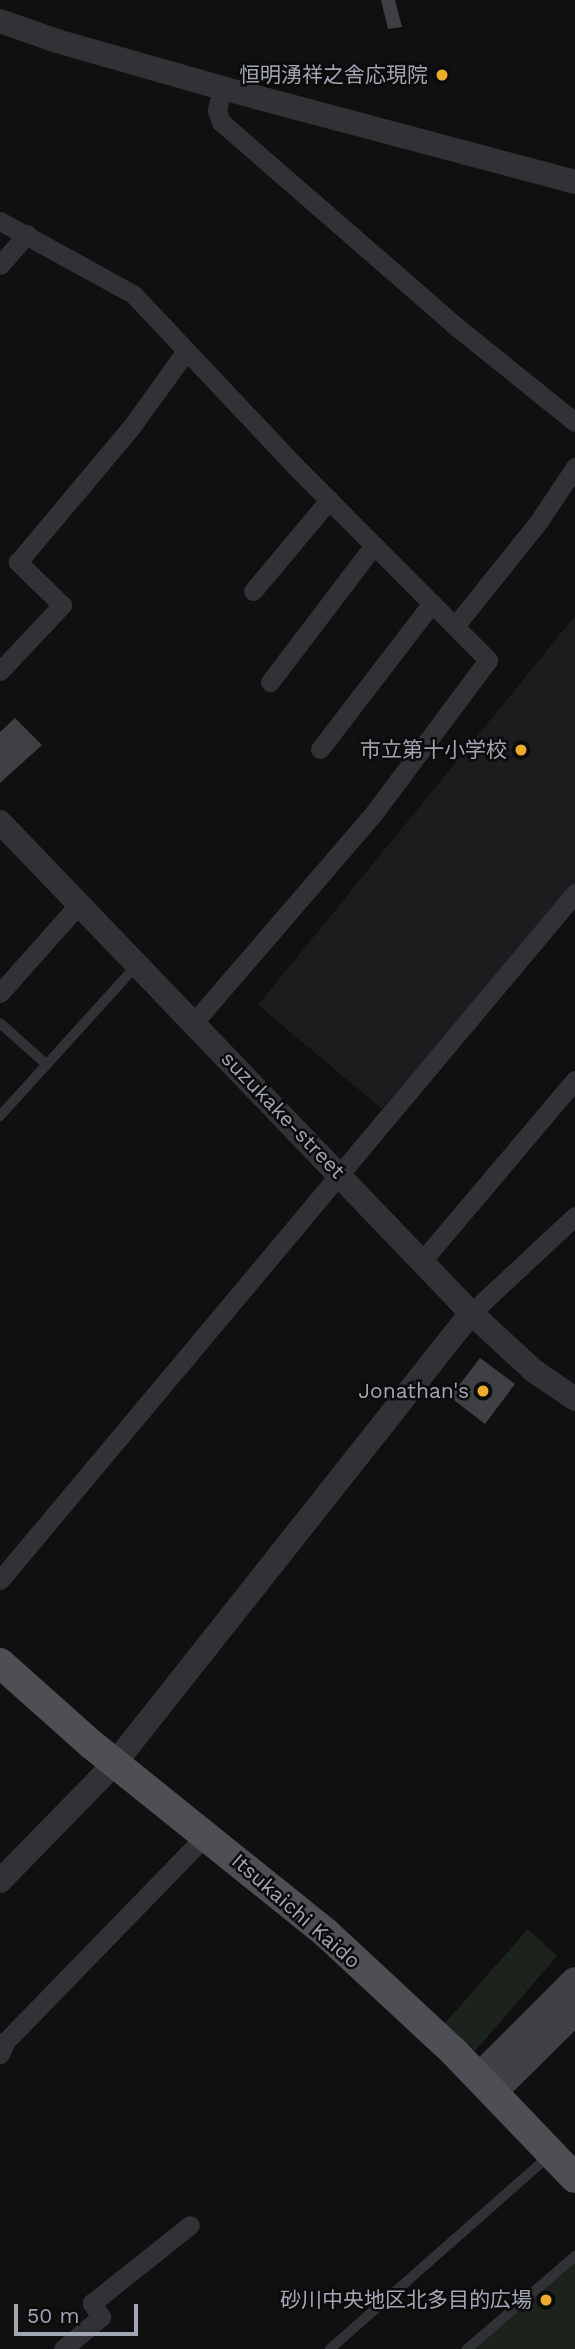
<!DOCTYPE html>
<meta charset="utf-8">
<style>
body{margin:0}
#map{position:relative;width:575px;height:2349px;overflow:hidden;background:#101011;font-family:"Work Sans","Noto Sans JP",sans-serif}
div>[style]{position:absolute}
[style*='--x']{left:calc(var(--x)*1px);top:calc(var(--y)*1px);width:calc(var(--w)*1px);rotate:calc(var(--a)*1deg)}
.built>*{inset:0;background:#1c1c1e}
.green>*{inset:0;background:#1c231d}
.building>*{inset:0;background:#3f4044}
.service>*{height:10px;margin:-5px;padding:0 5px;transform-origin:5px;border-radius:5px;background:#313236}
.minor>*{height:19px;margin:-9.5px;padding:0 9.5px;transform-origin:9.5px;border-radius:9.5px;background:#313236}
.tertiary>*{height:24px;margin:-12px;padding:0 12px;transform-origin:12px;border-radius:12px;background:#313236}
.secondary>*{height:28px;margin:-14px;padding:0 14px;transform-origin:14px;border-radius:14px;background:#3f4146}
.primary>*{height:30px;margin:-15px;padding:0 15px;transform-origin:15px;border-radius:15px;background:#4d4f55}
.dots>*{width:19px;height:19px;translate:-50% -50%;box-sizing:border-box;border:4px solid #0b0b0c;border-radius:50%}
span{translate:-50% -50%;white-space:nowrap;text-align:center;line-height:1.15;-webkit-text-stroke:5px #0b0b0c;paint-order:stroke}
.poi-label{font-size:21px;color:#a1a6b2}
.right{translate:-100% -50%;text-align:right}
.street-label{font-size:21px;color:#a1a6b2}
.scale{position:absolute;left:14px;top:2304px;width:124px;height:32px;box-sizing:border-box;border:4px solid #a1a6b2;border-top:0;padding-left:9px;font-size:21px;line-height:24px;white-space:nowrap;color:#a1a6b2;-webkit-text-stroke:5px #0b0b0c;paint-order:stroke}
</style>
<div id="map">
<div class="built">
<div style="clip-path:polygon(575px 616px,575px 883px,382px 1109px,258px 1005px)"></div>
</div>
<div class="green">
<div style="clip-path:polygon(528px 1929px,557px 1956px,475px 2051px,445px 2023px)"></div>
<div style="clip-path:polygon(575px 2252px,575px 2349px,460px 2349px)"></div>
</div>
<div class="building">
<div style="clip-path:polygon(381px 0,395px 0,402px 27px,388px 29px)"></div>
<div style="clip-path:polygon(15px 718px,42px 745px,0 783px,0 732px)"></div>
<div style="clip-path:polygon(480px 1358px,515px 1384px,485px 1424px,450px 1397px)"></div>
</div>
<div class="service">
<div style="--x:0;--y:1023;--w:62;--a:41.7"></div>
<div style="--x:0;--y:1116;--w:202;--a:-47.8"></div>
<div style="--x:330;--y:2349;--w:293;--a:-41.4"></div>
<div style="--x:467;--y:2349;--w:143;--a:-40.7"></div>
</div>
<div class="minor">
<div style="--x:222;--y:88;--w:23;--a:103"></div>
<div style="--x:217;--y:110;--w:13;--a:72"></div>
<div style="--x:221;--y:122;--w:308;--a:41"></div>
<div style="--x:453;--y:324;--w:156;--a:38.8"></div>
<div style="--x:0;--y:221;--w:152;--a:28.8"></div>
<div style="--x:133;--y:294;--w:236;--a:46.7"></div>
<div style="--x:295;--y:466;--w:274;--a:45.1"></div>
<div style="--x:488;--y:660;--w:191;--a:126.7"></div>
<div style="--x:374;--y:813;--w:276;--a:130.7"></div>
<div style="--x:0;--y:265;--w:41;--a:-48.9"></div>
<div style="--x:253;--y:591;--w:119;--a:-50.1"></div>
<div style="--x:455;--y:626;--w:134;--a:-51.3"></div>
<div style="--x:539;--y:521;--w:65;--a:-56.3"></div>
<div style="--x:0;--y:671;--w:91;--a:-46.8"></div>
<div style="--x:62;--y:605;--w:62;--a:-135.7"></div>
<div style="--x:18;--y:562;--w:177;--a:-50"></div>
<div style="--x:132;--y:426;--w:92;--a:-54.2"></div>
<div style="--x:270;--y:682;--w:172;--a:-52.8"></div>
<div style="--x:320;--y:749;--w:184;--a:-52.5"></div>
<div style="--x:0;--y:993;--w:120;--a:-48.4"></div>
<div style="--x:422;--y:1261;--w:237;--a:-49.8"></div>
<div style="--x:471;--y:1313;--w:142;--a:-43"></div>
<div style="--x:0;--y:1580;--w:896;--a:-50.07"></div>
<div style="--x:0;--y:2054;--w:14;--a:-65"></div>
<div style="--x:6;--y:2041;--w:287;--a:-45.8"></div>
<div style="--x:63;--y:2349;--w:50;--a:-40.1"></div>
<div style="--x:101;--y:2317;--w:17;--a:-123"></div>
<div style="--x:92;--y:2303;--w:125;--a:-38.5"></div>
</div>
<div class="tertiary">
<div style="--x:0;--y:21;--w:60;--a:19.3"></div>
<div style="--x:57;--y:41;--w:172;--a:15.9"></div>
<div style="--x:222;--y:88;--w:365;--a:14.9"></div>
<div style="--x:0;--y:822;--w:680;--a:46.19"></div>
<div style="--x:471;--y:1313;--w:86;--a:42.6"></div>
<div style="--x:534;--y:1371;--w:50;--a:34.3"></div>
<div style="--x:0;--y:1881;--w:165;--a:-45.7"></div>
<div style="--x:115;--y:1763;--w:574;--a:-51.65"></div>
</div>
<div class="secondary">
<div style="--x:478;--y:2078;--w:137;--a:-45"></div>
<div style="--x:492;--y:2093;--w:117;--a:-44.7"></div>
</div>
<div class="primary">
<div style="--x:0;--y:1663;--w:122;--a:41.7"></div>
<div style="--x:91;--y:1744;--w:302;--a:38.8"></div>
<div style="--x:326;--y:1933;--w:176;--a:42.9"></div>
<div style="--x:455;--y:2053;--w:173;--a:46.2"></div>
</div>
<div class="dots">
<div style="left:442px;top:75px;background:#edac2b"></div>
<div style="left:521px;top:750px;background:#edac2b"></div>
<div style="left:483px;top:1391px;background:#edac2b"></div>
<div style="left:546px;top:2300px;background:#edac2b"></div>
</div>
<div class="poi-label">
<span class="right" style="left:428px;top:75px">恒明湧祥之舎応現院</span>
<span class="right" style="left:507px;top:750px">市立第十小学校</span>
<span class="right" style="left:469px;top:1391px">Jonathan's</span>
<span class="right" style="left:532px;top:2300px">砂川中央地区北多目的広場</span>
</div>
<div class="street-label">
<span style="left:283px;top:1115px;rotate:46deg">suzukake-street</span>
<span style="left:296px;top:1911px;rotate:41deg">Itsukaichi Kaido</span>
</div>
<div class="scale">50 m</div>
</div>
